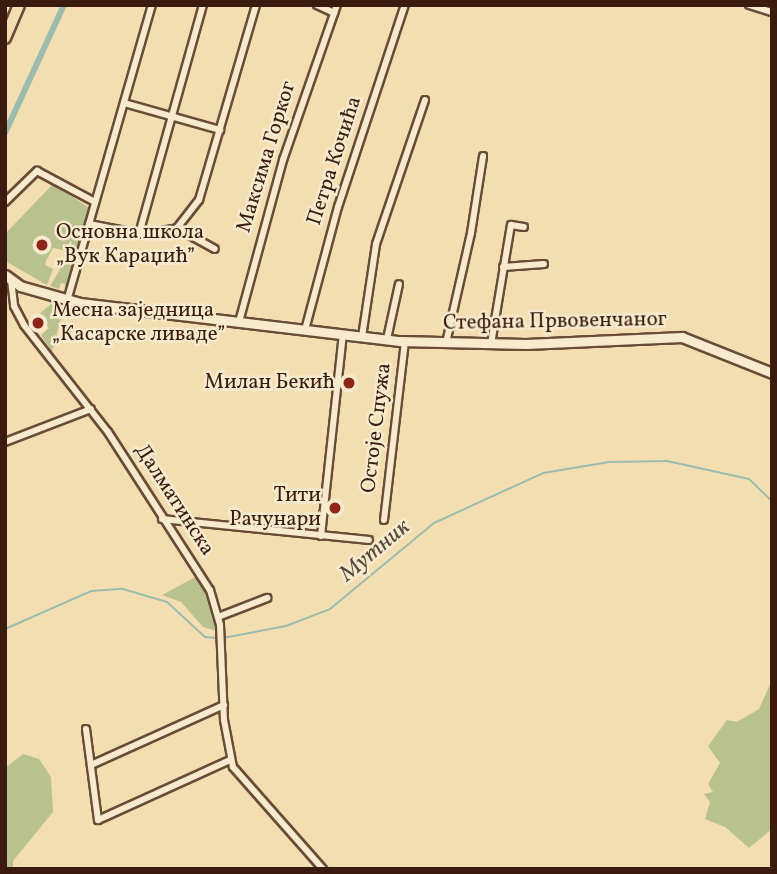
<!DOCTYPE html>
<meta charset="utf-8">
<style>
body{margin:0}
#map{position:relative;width:777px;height:874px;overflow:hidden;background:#f3deb2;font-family:Vollkorn,serif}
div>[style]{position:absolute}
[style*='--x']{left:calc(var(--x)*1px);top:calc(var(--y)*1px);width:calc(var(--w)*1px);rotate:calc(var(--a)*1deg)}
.green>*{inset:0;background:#b9c28e}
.stream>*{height:2px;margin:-1px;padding:0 1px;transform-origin:1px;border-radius:1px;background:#9bbcad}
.canal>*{height:6px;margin:-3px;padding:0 3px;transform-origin:3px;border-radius:3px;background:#9bbcad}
.roads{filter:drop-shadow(2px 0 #694c36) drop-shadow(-2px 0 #694c36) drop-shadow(0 2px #694c36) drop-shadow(0 -2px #694c36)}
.street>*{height:6px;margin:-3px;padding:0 3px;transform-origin:3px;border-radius:3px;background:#f7eacd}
.secondary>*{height:9px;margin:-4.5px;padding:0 4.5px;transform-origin:4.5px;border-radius:4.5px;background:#f7eacd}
.primary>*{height:10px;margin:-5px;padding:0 5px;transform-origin:5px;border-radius:5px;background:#f3deb2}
.dots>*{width:19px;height:19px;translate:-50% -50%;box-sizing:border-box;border:4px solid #f7eacd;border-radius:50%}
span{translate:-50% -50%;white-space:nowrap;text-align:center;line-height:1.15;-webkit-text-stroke:5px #f7eacd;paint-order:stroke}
.street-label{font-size:21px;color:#3b1b0d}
.poi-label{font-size:21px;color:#3b1b0d}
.left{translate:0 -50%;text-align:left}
.right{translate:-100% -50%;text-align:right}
.water-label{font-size:23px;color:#584b3d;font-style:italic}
.frame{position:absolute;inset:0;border:7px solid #3b1b0d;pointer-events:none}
</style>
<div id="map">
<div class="green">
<div style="clip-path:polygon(53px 184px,89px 208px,65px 291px,65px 284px,61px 283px,59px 289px,50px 286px,68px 256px,63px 250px,53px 248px,46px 261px,45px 265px,53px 269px,47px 285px,5px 261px,5px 234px)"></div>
<div style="clip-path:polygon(51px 304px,64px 307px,52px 352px,41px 335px,49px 328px,38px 315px)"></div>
<div style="clip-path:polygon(199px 575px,212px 603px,217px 631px,203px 627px,181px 602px,162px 595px)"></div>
<div style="clip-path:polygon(772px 680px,772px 829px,749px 848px,725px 827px,705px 819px,710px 802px,704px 794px,713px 792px,708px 784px,720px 763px,708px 746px,727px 720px,737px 722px,759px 709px)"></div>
<div style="clip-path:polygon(23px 754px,39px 759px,51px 777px,53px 812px,13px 861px,13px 869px,5px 869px,5px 768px)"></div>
</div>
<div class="stream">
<div style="--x:5;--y:629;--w:94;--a:-23.8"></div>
<div style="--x:91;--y:591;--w:32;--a:-4"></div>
<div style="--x:123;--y:589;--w:46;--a:16.5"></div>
<div style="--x:167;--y:602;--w:52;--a:42.6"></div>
<div style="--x:205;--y:637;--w:13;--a:4"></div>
<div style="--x:223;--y:638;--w:64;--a:-10.8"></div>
<div style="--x:286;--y:626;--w:47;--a:-21.1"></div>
<div style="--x:330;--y:609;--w:135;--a:-39.6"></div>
<div style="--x:434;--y:523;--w:120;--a:-24.6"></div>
<div style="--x:543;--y:473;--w:67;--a:-9.5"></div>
<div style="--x:609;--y:462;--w:58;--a:-1"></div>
<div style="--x:667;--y:461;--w:84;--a:12.4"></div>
<div style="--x:749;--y:479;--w:32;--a:44"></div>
</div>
<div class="canal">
<div style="--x:5;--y:133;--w:141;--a:-65.3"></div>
</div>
<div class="roads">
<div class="street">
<div style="--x:317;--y:5;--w:19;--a:25"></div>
<div style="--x:749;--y:5;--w:24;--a:17"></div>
<div style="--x:124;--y:103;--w:100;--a:15.7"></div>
<div style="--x:5;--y:202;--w:45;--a:-44.1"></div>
<div style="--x:37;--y:171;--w:66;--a:28.1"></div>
<div style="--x:89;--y:224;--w:53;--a:10.9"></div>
<div style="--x:141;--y:234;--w:36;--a:-9"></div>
<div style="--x:177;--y:228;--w:43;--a:28.9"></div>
<div style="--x:177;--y:228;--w:36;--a:-52"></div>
<div style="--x:199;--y:200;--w:203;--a:-73.7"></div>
<div style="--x:139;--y:234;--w:238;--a:-74.4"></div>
<div style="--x:503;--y:267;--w:41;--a:-4.2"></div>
<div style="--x:11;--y:280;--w:26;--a:83"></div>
<div style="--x:14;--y:306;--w:21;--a:62"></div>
<div style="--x:24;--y:325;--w:136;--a:51.9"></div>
<div style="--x:108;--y:432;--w:188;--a:57.2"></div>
<div style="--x:210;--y:590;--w:36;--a:74"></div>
<div style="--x:220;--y:625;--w:95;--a:87.6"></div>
<div style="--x:224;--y:720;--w:48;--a:79.2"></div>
<div style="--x:233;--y:767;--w:136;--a:48.6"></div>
<div style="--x:67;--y:301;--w:308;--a:-74"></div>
<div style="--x:239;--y:322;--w:168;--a:-74.8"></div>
<div style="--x:283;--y:160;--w:164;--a:-70.8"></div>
<div style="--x:305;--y:330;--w:127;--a:-75"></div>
<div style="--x:338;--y:207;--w:213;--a:-71.7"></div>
<div style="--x:362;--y:337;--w:94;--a:-81.4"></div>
<div style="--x:376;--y:244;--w:152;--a:-71.2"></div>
<div style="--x:387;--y:339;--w:56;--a:-77.7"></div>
<div style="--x:446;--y:343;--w:113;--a:-77.2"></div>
<div style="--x:471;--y:233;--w:78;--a:-81.1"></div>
<div style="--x:491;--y:344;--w:121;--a:-80.5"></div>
<div style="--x:511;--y:225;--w:13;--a:9"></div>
<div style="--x:5;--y:442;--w:92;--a:-21"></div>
<div style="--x:162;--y:519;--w:208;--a:5.8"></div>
<div style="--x:384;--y:520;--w:180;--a:-83.3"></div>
<div style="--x:321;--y:536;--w:202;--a:-83.8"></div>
<div style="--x:218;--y:617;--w:53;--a:-21.2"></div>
<div style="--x:86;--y:729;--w:92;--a:82.5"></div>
<div style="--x:98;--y:820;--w:145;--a:-24.4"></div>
<div style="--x:91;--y:765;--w:146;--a:-24.3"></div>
</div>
<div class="secondary">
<div style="--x:5;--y:275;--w:19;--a:36"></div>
<div style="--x:20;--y:286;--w:62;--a:15.8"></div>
<div style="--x:80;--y:303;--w:322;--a:6.8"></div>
<div style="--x:400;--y:341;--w:126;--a:1.4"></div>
<div style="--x:526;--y:344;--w:156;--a:-2.6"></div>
<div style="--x:682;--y:337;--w:97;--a:21.8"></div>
</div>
<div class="primary">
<div style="--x:5;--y:38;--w:36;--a:-67"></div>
</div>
</div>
<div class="dots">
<div style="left:42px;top:245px;background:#8f2418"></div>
<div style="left:38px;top:323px;background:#8f2418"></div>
<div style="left:349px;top:383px;background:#8f2418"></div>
<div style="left:335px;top:508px;background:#8f2418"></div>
</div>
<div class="street-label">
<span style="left:267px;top:157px;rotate:-73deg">Максима Горког</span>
<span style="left:335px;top:161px;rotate:-72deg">Петра Кочића</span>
<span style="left:555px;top:322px;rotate:-1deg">Стефана Првовенчаног</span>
<span style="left:377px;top:428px;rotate:-83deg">Остоје Спужа</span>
<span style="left:174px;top:500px;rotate:57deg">Далматинска</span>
</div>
<div class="poi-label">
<span class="left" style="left:56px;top:245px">Основна школа<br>„Вук Караџић”</span>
<span class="left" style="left:52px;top:323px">Месна заједница<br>„Касарске ливаде”</span>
<span class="right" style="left:335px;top:383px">Милан Бекић</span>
<span class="right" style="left:321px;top:508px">Тити<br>Рачунари</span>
</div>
<div class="water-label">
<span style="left:375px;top:551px;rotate:-40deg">Мутник</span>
</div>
<div class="frame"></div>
</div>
